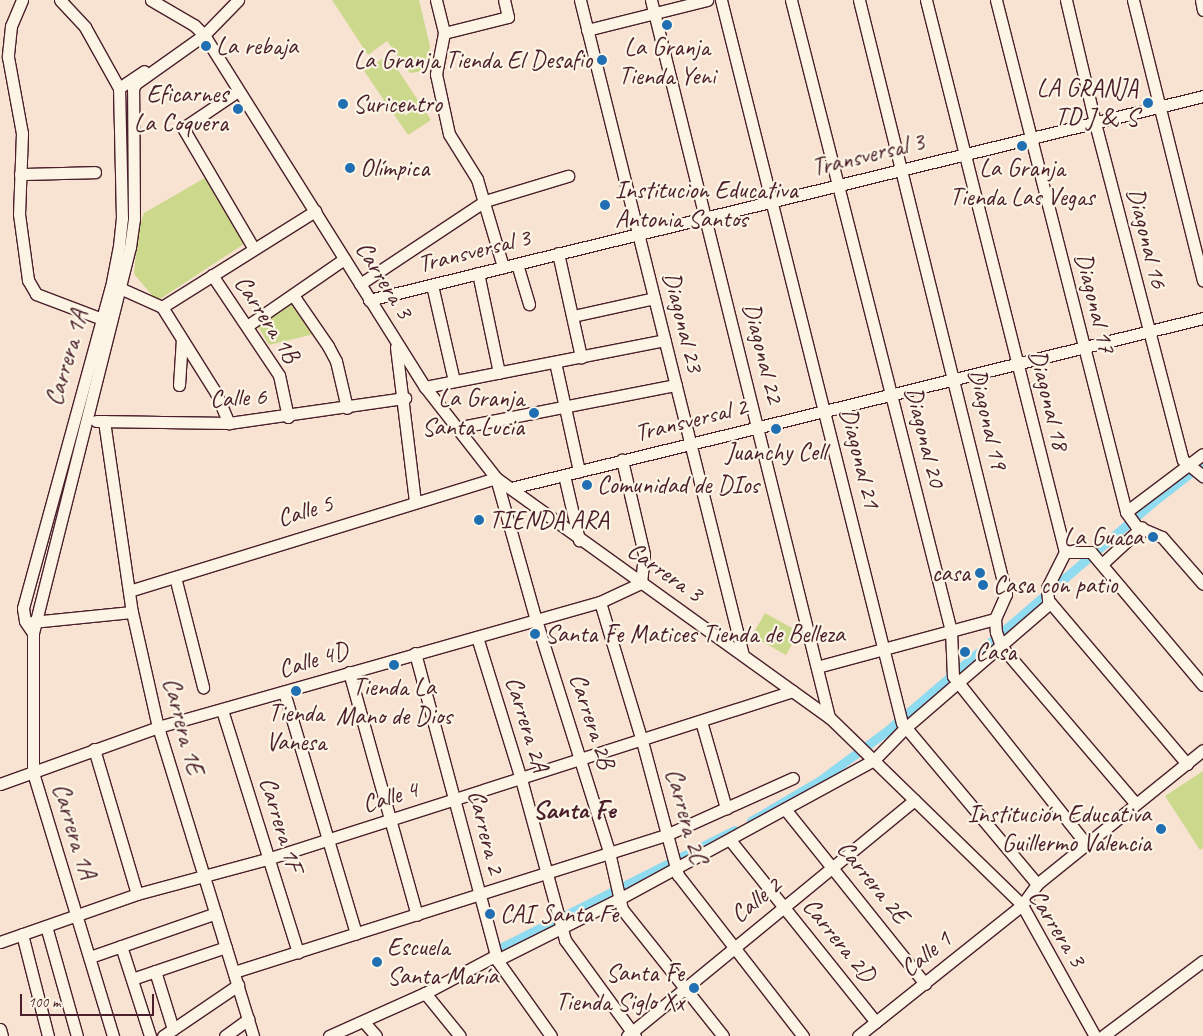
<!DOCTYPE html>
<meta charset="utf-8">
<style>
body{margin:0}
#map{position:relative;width:1203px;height:1036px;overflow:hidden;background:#f8e3d2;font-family:Caveat,sans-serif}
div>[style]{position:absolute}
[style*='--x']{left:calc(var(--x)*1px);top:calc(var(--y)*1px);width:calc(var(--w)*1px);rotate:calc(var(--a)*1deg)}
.green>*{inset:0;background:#ccd98c}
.canal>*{height:9px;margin:-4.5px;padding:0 4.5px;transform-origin:4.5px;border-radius:4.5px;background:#8fdbf0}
.roads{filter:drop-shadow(1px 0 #4a1f2b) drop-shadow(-1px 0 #4a1f2b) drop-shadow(0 1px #4a1f2b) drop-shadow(0 -1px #4a1f2b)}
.minor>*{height:11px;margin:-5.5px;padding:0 5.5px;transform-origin:5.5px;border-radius:5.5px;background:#fcf5e5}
.dots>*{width:14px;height:14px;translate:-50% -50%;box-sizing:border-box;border:2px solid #fcf5e5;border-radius:50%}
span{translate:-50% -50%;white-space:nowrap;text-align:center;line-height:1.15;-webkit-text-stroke:4.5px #fcf5e5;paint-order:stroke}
.poi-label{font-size:25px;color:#4a1f2b}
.left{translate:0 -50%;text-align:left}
.right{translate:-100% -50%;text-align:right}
.street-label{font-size:25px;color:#4a1f2b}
.neighbourhood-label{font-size:26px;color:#4a1f2b;font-weight:700}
.scale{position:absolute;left:20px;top:994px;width:134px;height:22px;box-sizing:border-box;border:2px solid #4a1f2b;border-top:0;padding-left:6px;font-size:15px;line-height:18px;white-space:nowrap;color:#4a1f2b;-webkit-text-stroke:4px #fcf5e5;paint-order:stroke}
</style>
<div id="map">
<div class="green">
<div style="clip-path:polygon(332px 0,419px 0,430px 46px,429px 59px,424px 71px,410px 73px,387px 41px,368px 55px)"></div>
<div style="clip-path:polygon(388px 55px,431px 120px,408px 135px,364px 71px)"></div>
<div style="clip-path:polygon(208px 176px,247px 242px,157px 301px,134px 274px,138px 230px,144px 213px)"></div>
<div style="clip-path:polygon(291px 302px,314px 334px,269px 345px,256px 323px)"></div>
<div style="clip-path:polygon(765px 613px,799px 632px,786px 655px,752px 636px)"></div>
<div style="clip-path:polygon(1203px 771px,1203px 848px,1200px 850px,1165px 796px)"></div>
</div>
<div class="canal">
<div style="--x:751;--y:821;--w:79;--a:-30.5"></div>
<div style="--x:819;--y:781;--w:86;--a:-36.5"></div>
<div style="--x:888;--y:730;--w:348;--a:-40.7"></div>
<div style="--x:1152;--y:503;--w:65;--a:-38.1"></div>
<div style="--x:496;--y:950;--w:267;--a:-26.7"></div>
</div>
<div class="roads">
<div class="minor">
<div style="--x:22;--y:0;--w:28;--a:113"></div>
<div style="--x:11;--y:26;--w:31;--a:96"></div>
<div style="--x:8;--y:57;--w:77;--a:79.6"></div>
<div style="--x:22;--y:133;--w:81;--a:92.1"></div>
<div style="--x:19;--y:214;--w:67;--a:82.2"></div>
<div style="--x:28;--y:280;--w:16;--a:60"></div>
<div style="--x:36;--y:294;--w:71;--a:20.7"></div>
<div style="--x:60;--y:0;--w:37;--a:47"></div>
<div style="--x:85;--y:27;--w:70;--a:60.9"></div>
<div style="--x:151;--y:0;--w:50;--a:30.2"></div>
<div style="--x:194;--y:25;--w:14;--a:45"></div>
<div style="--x:204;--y:35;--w:416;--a:57.9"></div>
<div style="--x:425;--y:387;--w:115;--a:52"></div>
<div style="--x:496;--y:478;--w:410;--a:35.7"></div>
<div style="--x:829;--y:717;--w:269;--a:44.2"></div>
<div style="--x:1022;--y:905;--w:150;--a:60.9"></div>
<div style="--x:436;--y:0;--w:34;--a:76"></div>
<div style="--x:444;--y:33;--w:42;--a:101"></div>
<div style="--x:436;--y:74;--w:61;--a:77.8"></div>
<div style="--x:449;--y:134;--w:53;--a:58.1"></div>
<div style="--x:477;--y:179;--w:92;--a:73.5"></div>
<div style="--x:580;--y:0;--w:675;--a:76.03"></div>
<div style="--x:651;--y:0;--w:739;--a:76.06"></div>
<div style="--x:721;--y:0;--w:745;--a:75.95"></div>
<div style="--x:902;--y:723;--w:210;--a:50"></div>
<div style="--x:791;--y:0;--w:651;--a:75.77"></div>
<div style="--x:951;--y:631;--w:45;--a:87.5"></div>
<div style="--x:953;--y:676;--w:216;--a:51.6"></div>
<div style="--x:859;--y:0;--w:612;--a:76.1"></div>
<div style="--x:1006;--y:594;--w:27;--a:114"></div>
<div style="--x:995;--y:619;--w:13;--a:86"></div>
<div style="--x:996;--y:632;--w:15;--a:70"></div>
<div style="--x:1001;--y:646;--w:206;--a:49.5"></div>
<div style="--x:926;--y:0;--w:569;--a:75.87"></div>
<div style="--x:1065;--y:552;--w:40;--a:116.6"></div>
<div style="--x:1047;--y:588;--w:12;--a:85"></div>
<div style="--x:1048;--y:600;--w:215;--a:49.7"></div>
<div style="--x:996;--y:0;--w:528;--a:75.75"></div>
<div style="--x:1126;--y:512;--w:17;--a:54"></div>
<div style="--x:1136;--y:526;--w:28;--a:23"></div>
<div style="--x:1162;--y:537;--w:62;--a:48.9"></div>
<div style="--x:1066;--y:0;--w:126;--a:76.7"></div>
<div style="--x:1095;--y:123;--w:348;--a:75.4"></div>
<div style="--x:1183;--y:460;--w:26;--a:39"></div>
<div style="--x:1133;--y:0;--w:289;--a:76"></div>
<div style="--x:1201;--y:0;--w:10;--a:79"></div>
<div style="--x:587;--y:30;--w:124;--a:-14"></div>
<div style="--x:444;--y:33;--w:66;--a:-14"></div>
<div style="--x:508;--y:17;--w:17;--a:-103"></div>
<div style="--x:238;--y:91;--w:66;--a:146.1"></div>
<div style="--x:183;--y:128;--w:140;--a:59.6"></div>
<div style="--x:20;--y:174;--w:75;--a:-1.5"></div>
<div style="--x:558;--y:253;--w:107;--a:77.5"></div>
<div style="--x:517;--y:264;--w:42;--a:73.3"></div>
<div style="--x:478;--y:273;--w:102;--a:78.1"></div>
<div style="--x:212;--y:275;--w:120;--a:56.2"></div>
<div style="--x:279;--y:375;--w:43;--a:77.9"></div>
<div style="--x:360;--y:284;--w:150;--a:-33.6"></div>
<div style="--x:485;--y:201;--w:87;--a:-16.8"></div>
<div style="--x:432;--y:285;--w:98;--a:77.1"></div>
<div style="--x:122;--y:289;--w:44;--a:24.2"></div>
<div style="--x:162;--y:307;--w:102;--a:57.9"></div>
<div style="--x:216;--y:393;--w:33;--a:67"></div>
<div style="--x:293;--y:295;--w:62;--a:55.5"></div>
<div style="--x:328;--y:346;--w:17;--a:62"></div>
<div style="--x:336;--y:361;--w:48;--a:76.8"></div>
<div style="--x:369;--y:300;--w:859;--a:-13.74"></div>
<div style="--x:162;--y:307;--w:181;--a:-32.1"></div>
<div style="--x:573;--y:316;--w:83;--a:-12.5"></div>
<div style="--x:247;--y:326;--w:118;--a:-34.6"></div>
<div style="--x:396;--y:347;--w:155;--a:83"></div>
<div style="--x:555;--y:362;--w:112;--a:77.6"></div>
<div style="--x:179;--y:385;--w:46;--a:-86.3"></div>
<div style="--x:425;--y:387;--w:244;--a:-11.1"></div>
<div style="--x:96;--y:421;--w:133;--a:0.9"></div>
<div style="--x:229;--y:423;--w:178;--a:-8.1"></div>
<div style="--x:104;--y:421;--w:193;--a:81.7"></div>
<div style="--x:132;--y:612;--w:118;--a:77.3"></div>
<div style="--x:158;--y:727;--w:323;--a:72.9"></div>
<div style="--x:456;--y:428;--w:224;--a:-11.1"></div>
<div style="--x:564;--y:475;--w:67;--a:77"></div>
<div style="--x:511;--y:488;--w:713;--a:-13.8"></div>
<div style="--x:1126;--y:512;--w:96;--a:-37"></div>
<div style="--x:1065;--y:552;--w:26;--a:0"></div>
<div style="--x:1091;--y:552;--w:174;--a:49.9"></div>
<div style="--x:1102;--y:564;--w:54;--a:-42.8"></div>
<div style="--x:175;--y:577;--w:114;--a:75.7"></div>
<div style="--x:129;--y:591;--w:384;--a:-17.1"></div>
<div style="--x:496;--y:478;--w:148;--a:74.3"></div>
<div style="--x:536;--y:620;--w:243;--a:72.5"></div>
<div style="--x:609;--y:852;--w:58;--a:77.2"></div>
<div style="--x:622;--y:909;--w:162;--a:51.5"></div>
<div style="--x:600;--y:602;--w:145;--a:73.2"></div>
<div style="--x:642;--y:741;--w:139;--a:75"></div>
<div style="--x:678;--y:875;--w:204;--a:52.2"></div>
<div style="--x:32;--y:622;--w:100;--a:-5.7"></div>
<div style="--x:33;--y:633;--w:14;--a:-124"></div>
<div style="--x:25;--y:621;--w:13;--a:-99"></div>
<div style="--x:23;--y:608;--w:333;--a:-74.7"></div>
<div style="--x:111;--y:287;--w:42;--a:-79"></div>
<div style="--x:119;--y:246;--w:28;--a:-84"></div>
<div style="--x:122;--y:218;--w:130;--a:-91.3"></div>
<div style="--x:119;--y:88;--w:30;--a:-34"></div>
<div style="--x:477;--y:637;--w:149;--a:72.8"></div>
<div style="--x:521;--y:779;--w:167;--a:74.7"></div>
<div style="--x:565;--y:940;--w:119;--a:53.9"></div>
<div style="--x:415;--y:653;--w:318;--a:75"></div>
<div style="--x:497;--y:960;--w:93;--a:54.6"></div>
<div style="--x:817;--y:667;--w:184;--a:-15.1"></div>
<div style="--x:349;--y:672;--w:252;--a:74.4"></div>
<div style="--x:284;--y:692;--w:252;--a:73.4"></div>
<div style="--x:222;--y:710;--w:254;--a:72.6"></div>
<div style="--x:701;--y:721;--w:91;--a:74"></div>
<div style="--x:94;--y:749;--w:151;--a:73.5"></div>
<div style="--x:0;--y:784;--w:168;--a:-19.8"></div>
<div style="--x:158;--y:727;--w:459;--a:-15.8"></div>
<div style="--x:600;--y:602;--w:45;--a:-24.9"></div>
<div style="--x:641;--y:583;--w:29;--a:-84"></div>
<div style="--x:644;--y:554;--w:97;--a:-103.2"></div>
<div style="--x:785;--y:809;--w:224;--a:51.3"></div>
<div style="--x:730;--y:840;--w:233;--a:51.3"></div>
<div style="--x:46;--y:926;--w:114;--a:74.3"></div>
<div style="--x:22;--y:934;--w:105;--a:75.7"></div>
<div style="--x:0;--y:942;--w:145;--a:-19.3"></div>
<div style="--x:137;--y:894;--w:135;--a:-15.1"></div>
<div style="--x:267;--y:859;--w:552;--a:-17.71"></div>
<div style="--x:121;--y:946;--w:95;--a:72.1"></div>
<div style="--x:90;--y:957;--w:133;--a:-19.2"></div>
<div style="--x:497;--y:960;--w:136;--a:-26.6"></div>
<div style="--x:619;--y:899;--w:290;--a:-28.6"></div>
<div style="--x:874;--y:760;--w:43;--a:-45.9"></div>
<div style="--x:904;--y:729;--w:193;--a:-40.8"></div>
<div style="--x:155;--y:971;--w:61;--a:72.8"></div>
<div style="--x:234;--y:972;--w:453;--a:-17.6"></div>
<div style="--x:666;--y:835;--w:139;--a:-24.2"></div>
<div style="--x:132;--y:979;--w:99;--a:-18.8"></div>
<div style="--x:425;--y:993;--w:55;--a:50.9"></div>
<div style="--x:364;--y:1022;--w:18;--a:49"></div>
<div style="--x:0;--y:1029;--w:7;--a:74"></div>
<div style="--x:113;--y:1036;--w:276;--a:-106.9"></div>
<div style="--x:33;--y:772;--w:139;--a:-90"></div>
<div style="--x:33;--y:633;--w:398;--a:-75.9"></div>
<div style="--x:130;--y:247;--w:28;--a:-82"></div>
<div style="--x:134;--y:219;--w:130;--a:-90.4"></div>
<div style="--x:133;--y:89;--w:5;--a:-68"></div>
<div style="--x:135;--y:84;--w:85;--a:-35.4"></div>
<div style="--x:204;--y:35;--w:49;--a:-45.8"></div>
<div style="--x:163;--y:1036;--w:91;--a:-34.2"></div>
<div style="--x:225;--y:1036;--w:29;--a:-36"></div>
<div style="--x:329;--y:1036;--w:105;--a:-24.1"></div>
<div style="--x:425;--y:993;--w:79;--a:-27.9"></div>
<div style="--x:627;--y:1036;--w:372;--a:-39.4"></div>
<div style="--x:858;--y:1036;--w:210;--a:-38.6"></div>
<div style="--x:1022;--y:905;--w:26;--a:-54"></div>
<div style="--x:1037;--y:884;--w:213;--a:-38.9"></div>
<div style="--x:1103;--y:1036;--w:125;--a:-36.9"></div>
</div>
</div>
<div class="dots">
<div style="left:667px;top:25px;background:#1f6fb2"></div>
<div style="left:206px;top:46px;background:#1f6fb2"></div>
<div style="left:602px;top:60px;background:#1f6fb2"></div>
<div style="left:1148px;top:103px;background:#1f6fb2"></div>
<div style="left:343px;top:104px;background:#1f6fb2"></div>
<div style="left:238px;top:109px;background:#1f6fb2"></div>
<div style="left:1022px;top:146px;background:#1f6fb2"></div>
<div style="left:350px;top:168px;background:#1f6fb2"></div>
<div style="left:605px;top:205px;background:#1f6fb2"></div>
<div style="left:534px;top:413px;background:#1f6fb2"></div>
<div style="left:776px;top:429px;background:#1f6fb2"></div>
<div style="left:587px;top:485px;background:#1f6fb2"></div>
<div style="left:479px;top:520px;background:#1f6fb2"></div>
<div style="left:1153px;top:537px;background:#1f6fb2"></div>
<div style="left:980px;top:573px;background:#1f6fb2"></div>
<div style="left:983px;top:585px;background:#1f6fb2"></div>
<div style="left:535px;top:634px;background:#1f6fb2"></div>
<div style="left:965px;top:652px;background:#1f6fb2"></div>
<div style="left:394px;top:665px;background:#1f6fb2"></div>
<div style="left:296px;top:691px;background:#1f6fb2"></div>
<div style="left:1161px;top:829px;background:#1f6fb2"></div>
<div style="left:490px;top:914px;background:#1f6fb2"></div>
<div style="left:377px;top:962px;background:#1f6fb2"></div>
<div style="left:694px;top:988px;background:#1f6fb2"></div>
</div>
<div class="poi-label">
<span class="left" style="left:216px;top:46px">La rebaja</span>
<span style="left:667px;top:62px">La Granja<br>Tienda Yeni</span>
<span class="right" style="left:592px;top:60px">La Granja Tienda El Desafio</span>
<span class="right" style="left:1138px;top:103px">LA GRANJA<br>TD J &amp;, S</span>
<span class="right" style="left:228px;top:109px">Eficarnes<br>La Coquera</span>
<span class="left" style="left:353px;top:104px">Suricentro</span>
<span class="left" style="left:360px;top:168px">Olímpica</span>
<span style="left:1022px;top:183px">La Granja<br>Tienda Las Vegas</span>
<span class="left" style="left:615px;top:205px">Institucion Educativa<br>Antonia Santos</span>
<span class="right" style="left:524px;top:413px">La Granja<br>Santa Lucia</span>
<span style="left:776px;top:452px">Juanchy Cell</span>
<span class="left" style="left:597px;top:485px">Comunidad de DIos</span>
<span class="left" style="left:489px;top:520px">TIENDA ARA</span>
<span class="right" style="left:1143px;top:537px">La Guaca</span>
<span class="right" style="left:970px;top:573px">casa</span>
<span class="left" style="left:993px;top:585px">Casa con patio</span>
<span class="left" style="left:545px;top:634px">Santa Fe Matices Tienda de Belleza</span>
<span class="left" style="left:975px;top:652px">Casa</span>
<span style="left:394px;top:702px">Tienda La<br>Mano de Dios</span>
<span style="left:296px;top:728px">Tienda<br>Vanesa</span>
<span class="right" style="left:1151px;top:829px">Institución Educativa<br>Guillermo Valencia</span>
<span class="left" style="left:500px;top:914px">CAI Santa Fe</span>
<span class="left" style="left:387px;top:962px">Escuela<br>Santa María</span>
<span class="right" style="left:684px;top:988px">Santa Fe<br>Tienda Siglo Xx</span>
</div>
<div class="street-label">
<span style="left:868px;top:155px;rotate:-14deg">Transversal 3</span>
<span style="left:1147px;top:238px;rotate:76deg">Diagonal 16</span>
<span style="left:474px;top:251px;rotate:-14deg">Transversal 3</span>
<span style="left:384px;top:280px;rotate:58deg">Carrera 3</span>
<span style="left:1095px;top:303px;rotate:76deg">Diagonal 17</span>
<span style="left:267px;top:319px;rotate:57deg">Carrera 1B</span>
<span style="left:683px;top:322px;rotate:76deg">Diagonal 23</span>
<span style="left:763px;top:353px;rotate:76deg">Diagonal 22</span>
<span style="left:67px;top:358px;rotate:-74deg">Carrera 1A</span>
<span style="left:238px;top:398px;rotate:-3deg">Calle 6</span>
<span style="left:1049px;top:400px;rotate:76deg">Diagonal 18</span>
<span style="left:988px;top:419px;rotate:77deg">Diagonal 19</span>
<span style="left:691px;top:420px;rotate:-14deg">Transversal 2</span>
<span style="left:925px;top:437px;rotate:76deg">Diagonal 20</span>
<span style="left:860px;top:458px;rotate:76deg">Diagonal 21</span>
<span style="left:305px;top:511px;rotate:-17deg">Calle 5</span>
<span style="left:665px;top:572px;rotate:35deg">Carrera 3</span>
<span style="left:313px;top:660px;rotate:-17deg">Calle 4D</span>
<span style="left:592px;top:721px;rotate:72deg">Carrera 2B</span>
<span style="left:527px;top:724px;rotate:73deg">Carrera 2A</span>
<span style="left:183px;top:726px;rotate:75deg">Carrera 1E</span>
<span style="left:390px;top:797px;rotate:-17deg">Calle 4</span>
<span style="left:686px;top:816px;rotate:74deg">Carrera 2C</span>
<span style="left:281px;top:824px;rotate:73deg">Carrera 1F</span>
<span style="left:74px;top:831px;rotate:73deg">Carrera 1A</span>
<span style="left:486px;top:832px;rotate:76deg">Carrera 2</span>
<span style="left:873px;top:882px;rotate:51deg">Carrera 2E</span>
<span style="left:756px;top:900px;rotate:-39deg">Calle 2</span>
<span style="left:1057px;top:928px;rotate:58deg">Carrera 3</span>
<span style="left:839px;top:940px;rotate:51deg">Carrera 2D</span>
<span style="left:926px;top:954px;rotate:-39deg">Calle 1</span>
</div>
<div class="neighbourhood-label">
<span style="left:574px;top:810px">Santa Fe</span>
</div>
<div class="scale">100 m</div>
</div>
